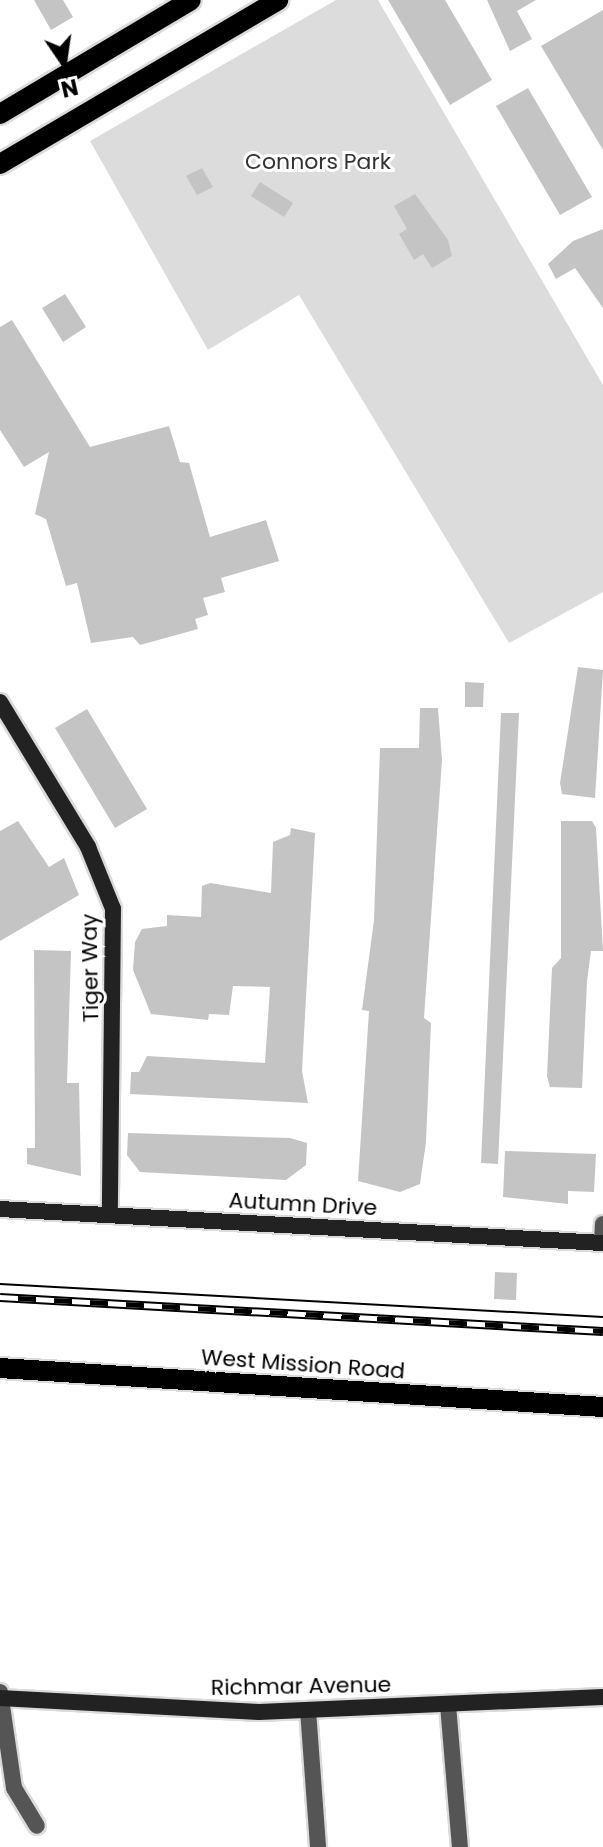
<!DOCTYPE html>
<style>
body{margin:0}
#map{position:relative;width:603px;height:1847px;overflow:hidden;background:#fff;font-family:Poppins,sans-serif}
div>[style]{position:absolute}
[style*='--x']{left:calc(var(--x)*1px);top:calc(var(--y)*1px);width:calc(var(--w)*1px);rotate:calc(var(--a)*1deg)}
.green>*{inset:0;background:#dcdcdc}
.building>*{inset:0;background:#c4c4c4}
.roads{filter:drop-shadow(2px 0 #dbdbdb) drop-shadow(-2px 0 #dbdbdb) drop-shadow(0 2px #dbdbdb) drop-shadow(0 -2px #dbdbdb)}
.street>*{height:16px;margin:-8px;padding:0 8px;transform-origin:8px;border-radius:8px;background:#555}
.secondary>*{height:16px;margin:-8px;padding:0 8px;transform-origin:8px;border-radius:8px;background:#222}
.primary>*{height:20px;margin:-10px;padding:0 10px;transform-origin:10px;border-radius:10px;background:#000}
.tram>*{height:2px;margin:-1px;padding:0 1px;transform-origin:1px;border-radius:1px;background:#000}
.rail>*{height:9px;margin-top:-4.5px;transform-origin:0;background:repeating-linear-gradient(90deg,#fff 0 18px,#000 0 36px);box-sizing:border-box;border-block:2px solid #000}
span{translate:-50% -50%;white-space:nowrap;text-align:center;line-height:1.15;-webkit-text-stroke:6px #fff;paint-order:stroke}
.park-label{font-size:22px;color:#333}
.street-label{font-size:22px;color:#000}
.north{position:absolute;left:24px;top:24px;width:80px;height:80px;-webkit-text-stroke:6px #fff;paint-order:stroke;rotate:167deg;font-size:22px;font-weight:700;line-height:32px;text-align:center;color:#000}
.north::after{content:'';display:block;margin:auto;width:28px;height:36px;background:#000;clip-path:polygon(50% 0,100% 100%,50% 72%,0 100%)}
</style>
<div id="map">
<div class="green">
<div style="clip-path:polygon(336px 0,378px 0,603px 385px,603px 592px,509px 643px,299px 295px,208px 350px,90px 141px)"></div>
</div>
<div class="building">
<div style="clip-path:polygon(34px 0,63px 0,73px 17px,51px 30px)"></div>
<div style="clip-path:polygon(388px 0,445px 0,492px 80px,450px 105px)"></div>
<div style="clip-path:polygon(487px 0,536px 0,517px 11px,532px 39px,510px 51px)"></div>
<div style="clip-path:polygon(603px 10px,603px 150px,541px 46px)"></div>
<div style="clip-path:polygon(528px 88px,592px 197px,560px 215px,496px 106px)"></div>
<div style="clip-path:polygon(202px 168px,213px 187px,197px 195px,186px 176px)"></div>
<div style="clip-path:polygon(260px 182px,293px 203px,284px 217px,251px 196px)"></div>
<div style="clip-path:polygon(415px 194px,448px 240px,452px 256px,432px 268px,423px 254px,414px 260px,399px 234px,407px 229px,394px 206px)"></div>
<div style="clip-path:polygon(603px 229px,603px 308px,575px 268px,556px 279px,548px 264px,573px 241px)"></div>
<div style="clip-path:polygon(65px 294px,86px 327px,63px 342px,42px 308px)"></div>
<div style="clip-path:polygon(12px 320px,90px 447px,169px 426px,180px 462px,189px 463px,210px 537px,266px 520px,279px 561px,221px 578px,225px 592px,203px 598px,208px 615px,195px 619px,198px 629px,140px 645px,133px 637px,91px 643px,77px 583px,66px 586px,46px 519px,35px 514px,49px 452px,24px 467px,0 430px,0 327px)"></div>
<div style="clip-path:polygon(578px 667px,603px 670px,595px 798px,562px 794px,560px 783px)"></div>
<div style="clip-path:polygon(465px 682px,484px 683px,483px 707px,465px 707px)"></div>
<div style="clip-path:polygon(420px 708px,438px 708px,442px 760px,424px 1018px,431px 1023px,426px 1142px,420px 1184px,400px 1192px,358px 1181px,369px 1011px,362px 1010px,374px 920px,380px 748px,419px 748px)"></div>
<div style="clip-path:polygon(87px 709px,147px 809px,115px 828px,55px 728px)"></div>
<div style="clip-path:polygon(501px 713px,519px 713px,498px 1164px,481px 1163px)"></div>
<div style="clip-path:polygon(18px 821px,49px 867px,64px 858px,79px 895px,0 941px,0 831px)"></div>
<div style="clip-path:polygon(561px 821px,592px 821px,596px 828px,603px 951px,591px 951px,587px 981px,582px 1088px,550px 1087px,547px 1076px,552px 968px,561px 958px)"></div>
<div style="clip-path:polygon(291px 828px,315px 833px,302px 1071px,308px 1103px,130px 1094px,131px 1072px,139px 1072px,147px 1056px,265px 1063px,270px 987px,233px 986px,229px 1015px,209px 1014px,208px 1020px,151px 1014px,133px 970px,135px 942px,142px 929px,167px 926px,167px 915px,201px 917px,202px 886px,210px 883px,271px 893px,273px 842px,290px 835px)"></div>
<div style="clip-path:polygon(34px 950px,71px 951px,67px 1083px,79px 1083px,81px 1176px,27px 1164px,27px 1148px,35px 1148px)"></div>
<div style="clip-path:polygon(128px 1133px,290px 1138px,307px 1143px,306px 1165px,286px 1180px,140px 1172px,127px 1155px)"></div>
<div style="clip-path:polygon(505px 1151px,596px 1154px,594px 1192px,568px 1191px,568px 1204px,503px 1197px)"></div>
<div style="clip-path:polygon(495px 1272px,517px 1273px,516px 1300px,494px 1299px)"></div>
</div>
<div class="roads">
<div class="street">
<div style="--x:602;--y:1242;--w:18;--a:-87"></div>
<div style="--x:0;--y:1692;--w:97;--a:81.7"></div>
<div style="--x:14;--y:1788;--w:44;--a:58.8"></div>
<div style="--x:448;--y:1705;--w:143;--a:85.2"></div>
<div style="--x:308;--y:1710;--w:137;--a:85.8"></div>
</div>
<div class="secondary">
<div style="--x:0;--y:702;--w:170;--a:58.7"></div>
<div style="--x:88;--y:847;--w:67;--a:68"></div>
<div style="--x:113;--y:909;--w:306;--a:90.6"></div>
<div style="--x:0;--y:1209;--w:604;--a:3.23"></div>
<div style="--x:0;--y:1698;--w:259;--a:3.1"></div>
<div style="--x:259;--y:1712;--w:344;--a:-2.5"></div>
</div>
<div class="primary">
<div style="--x:0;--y:114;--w:222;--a:-30.8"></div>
<div style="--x:0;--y:164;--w:323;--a:-30.5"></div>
<div style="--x:0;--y:1368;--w:604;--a:3.7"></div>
</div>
</div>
<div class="tram">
<div style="--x:0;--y:1284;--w:604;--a:3.13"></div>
</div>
<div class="rail">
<div style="--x:0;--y:1297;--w:604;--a:3.23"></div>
</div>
<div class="park-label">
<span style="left:318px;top:162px">Connors Park</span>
</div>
<div class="street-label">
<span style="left:90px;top:968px;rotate:-91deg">Tiger Way</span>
<span style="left:303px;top:1204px;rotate:3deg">Autumn Drive</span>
<span style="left:303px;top:1364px;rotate:4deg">West Mission Road</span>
<span style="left:301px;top:1686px;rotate:-1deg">Richmar Avenue</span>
</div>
<div class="north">N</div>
</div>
